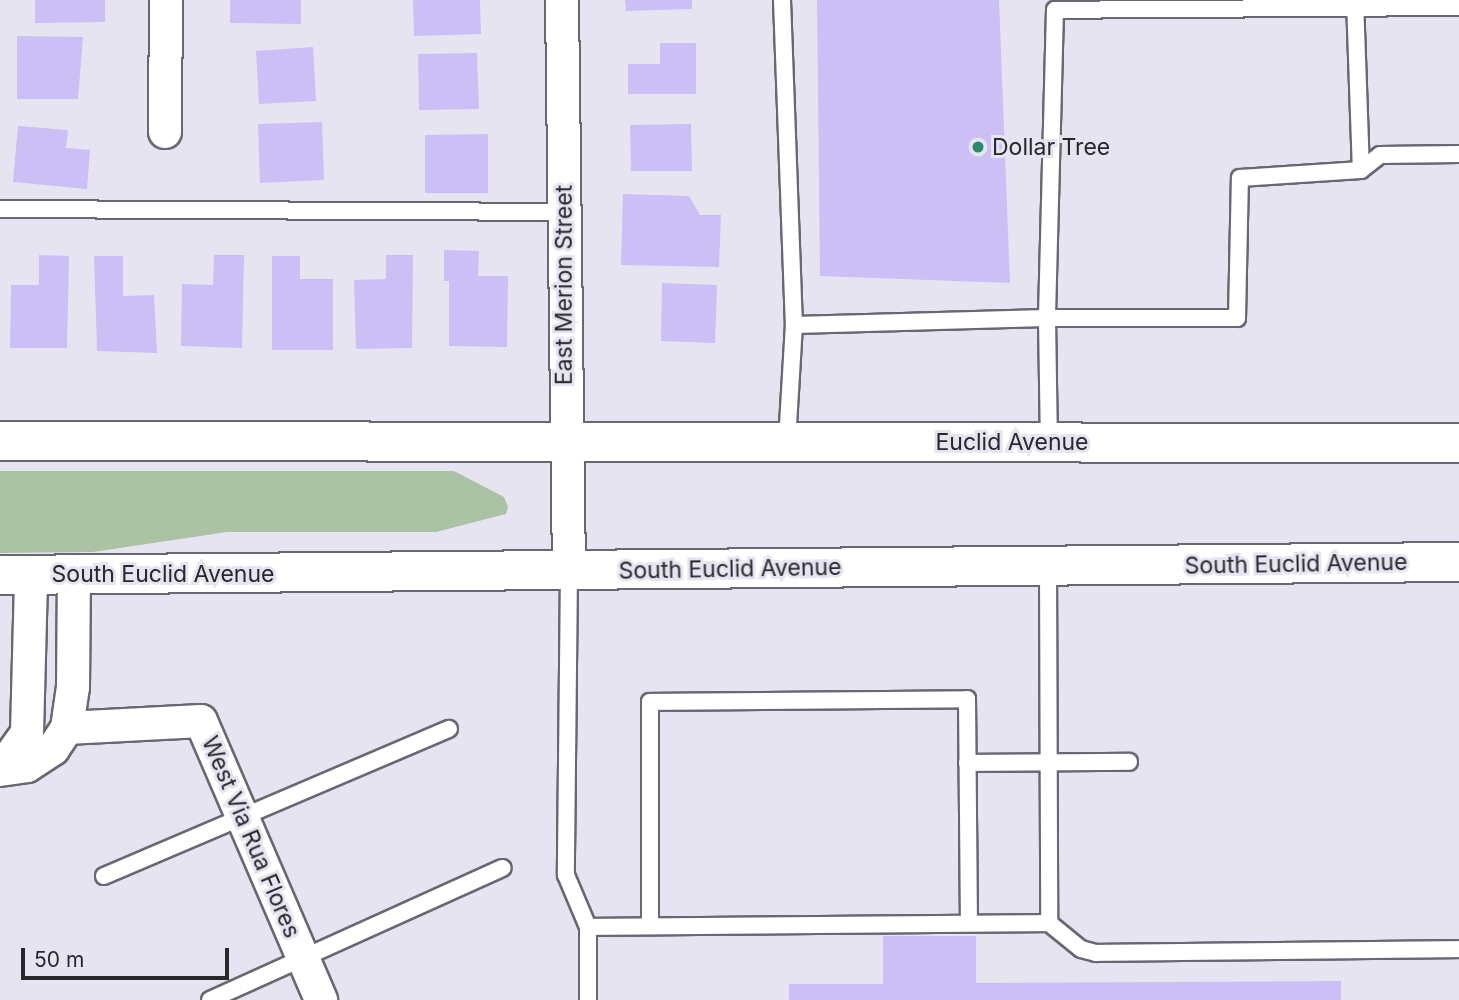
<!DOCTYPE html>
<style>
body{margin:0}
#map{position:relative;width:1459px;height:1000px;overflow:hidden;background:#e7e4f1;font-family:Inter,sans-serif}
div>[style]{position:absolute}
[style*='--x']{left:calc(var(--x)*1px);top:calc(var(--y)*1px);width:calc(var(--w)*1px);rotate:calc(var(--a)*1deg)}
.green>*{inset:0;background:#acc2a5}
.building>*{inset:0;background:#ccbff5}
.roads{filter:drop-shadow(2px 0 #696771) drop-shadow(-2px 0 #696771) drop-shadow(0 2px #696771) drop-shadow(0 -2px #696771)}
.lane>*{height:16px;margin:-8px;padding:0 8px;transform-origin:8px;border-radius:8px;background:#fff}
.street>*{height:32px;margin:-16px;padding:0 16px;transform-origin:16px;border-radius:16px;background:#fff}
.primary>*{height:38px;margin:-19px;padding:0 19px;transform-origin:19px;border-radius:19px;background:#fff}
.dots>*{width:19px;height:19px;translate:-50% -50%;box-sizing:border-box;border:4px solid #e7e4f1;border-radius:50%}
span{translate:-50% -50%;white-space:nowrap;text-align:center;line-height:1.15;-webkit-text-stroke:6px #e7e4f1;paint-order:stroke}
.poi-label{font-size:23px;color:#28272c}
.left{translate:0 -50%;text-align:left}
.street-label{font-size:23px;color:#28272c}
.scale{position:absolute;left:21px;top:948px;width:208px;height:32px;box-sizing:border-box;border:4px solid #28272c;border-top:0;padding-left:9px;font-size:21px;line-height:24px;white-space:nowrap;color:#28272c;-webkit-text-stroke:5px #e7e4f1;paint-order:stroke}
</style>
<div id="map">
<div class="green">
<div style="clip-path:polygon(0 471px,454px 471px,504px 497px,508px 507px,506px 514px,436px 532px,227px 532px,93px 552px,0 553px)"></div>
</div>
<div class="building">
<div style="clip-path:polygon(35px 0,105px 0,105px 22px,35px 23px)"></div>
<div style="clip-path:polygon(230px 0,301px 0,301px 24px,230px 23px)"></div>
<div style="clip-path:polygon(413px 0,480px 0,481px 34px,414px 36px)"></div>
<div style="clip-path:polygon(625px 0,692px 0,692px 9px,626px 11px)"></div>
<div style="clip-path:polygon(817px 0,999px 0,1010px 283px,820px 276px)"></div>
<div style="clip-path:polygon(17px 36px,83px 37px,78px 99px,17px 99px)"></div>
<div style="clip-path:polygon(660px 43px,696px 43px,696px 94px,628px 94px,628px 64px,660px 64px)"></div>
<div style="clip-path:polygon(313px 47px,316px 101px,259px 104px,256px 51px)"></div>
<div style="clip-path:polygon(477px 53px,479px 109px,419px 110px,418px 54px)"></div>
<div style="clip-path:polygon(322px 122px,324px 180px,260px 183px,258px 124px)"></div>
<div style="clip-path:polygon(691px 124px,692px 171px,631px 171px,630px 125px)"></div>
<div style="clip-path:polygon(18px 126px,68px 130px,66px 148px,90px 150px,87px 189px,13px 182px)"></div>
<div style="clip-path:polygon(488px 134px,488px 193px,425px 193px,425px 135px)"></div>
<div style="clip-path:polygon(623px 194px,689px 196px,700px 215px,721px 215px,719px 267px,621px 265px)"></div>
<div style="clip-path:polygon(444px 250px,479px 251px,478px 276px,508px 276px,507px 347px,449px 346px,449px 281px,444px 281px)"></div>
<div style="clip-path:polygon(39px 255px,69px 256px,67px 348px,10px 348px,11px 285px,39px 285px)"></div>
<div style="clip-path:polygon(214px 255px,244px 255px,242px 348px,181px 346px,182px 284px,213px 285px)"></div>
<div style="clip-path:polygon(386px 255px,413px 255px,412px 348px,356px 349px,354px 280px,386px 279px)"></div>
<div style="clip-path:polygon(94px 256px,123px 256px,123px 296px,154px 295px,157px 353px,97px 351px)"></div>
<div style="clip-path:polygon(272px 256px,300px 256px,300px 279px,333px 279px,333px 350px,272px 350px)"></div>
<div style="clip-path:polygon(662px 283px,717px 285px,715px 343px,661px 341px)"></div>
<div style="clip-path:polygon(883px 936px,976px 936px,976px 983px,1341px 981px,1341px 1000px,789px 1000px,789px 984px,883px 984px)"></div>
</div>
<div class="roads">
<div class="lane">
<div style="--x:782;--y:0;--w:325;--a:87.9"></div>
<div style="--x:794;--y:325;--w:253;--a:-1.6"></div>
<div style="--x:1047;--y:318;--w:124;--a:89.1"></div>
<div style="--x:1355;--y:0;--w:170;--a:88"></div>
<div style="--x:1459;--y:7;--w:404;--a:179.6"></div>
<div style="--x:1055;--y:10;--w:308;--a:91.5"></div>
<div style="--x:1047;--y:318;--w:190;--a:0"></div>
<div style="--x:1237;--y:318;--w:140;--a:-88.8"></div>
<div style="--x:1240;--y:178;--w:121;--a:-3.8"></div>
<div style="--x:1361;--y:170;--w:24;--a:-38"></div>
<div style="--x:1380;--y:155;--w:79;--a:-0.7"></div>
<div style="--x:0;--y:209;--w:564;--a:0.3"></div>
<div style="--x:787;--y:442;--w:117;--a:-86.6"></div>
<div style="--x:1048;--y:566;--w:357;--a:89.8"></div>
<div style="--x:569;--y:571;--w:304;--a:90.6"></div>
<div style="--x:566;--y:875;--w:56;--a:67.1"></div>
<div style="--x:588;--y:927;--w:73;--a:90"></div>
<div style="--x:967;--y:763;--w:162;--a:-0.4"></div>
<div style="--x:104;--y:876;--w:375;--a:-23.1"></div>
<div style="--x:650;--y:926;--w:224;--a:-90"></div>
<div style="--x:650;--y:702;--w:317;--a:-0.5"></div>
<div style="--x:967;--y:699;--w:224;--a:89.5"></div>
<div style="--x:588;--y:927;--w:461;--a:-0.5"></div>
<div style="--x:1049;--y:923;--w:41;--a:39.1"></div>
<div style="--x:1081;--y:949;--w:16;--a:15"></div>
<div style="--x:1096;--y:953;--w:363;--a:-0.6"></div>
<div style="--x:210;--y:1000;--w:321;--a:-24.3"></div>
</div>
<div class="street">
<div style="--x:562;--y:0;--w:571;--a:89.3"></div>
<div style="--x:165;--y:132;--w:132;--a:-89.6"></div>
<div style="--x:67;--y:728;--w:134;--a:-3"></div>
<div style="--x:201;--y:721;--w:304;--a:66.7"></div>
<div style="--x:1;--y:769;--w:44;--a:-54.2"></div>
<div style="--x:27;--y:733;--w:158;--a:-88.5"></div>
<div style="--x:0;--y:770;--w:27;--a:-8"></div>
<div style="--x:27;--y:766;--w:31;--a:-33"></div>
<div style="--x:53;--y:749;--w:25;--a:-56"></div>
<div style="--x:67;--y:728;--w:41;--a:-81.7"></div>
<div style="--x:73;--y:687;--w:112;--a:-89.5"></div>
</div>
<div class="primary">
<div style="--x:0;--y:441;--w:1459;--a:0.08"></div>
<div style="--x:0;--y:575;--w:1459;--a:-0.51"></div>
</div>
</div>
<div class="dots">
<div style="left:978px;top:147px;background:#298c66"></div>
</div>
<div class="poi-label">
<span class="left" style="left:992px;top:147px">Dollar Tree</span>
</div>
<div class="street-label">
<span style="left:564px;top:285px;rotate:-90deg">East Merion Street</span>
<span style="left:1012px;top:442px">Euclid Avenue</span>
<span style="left:1296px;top:564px;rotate:-1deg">South Euclid Avenue</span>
<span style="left:730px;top:569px;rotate:-1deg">South Euclid Avenue</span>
<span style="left:163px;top:574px">South Euclid Avenue</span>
<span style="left:251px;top:837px;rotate:67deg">West Via Rua Flores</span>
</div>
<div class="scale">50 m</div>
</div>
